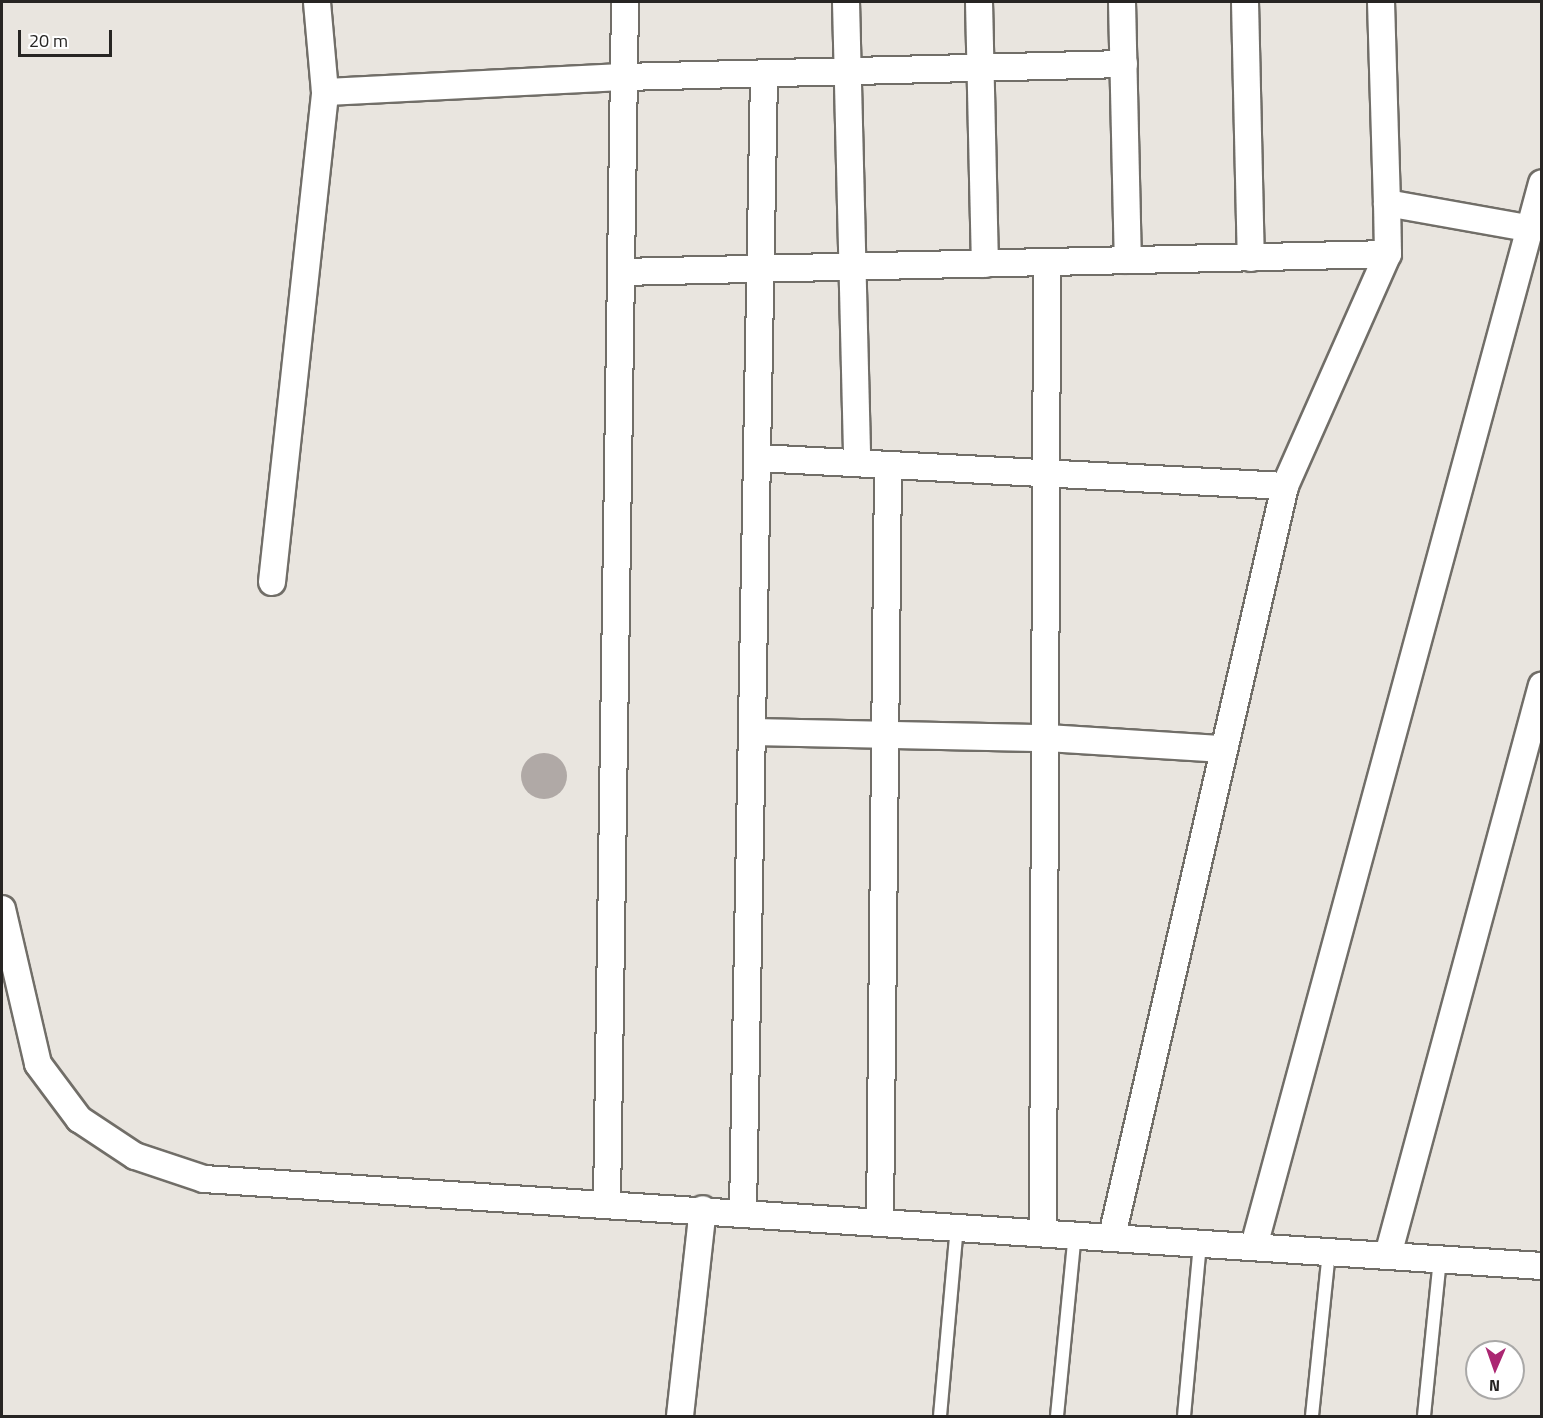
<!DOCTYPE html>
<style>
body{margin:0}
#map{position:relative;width:1543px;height:1418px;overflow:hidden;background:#e9e5df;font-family:"Titillium Web",sans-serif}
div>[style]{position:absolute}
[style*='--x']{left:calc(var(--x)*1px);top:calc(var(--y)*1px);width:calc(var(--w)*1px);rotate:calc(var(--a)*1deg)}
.building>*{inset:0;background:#b0a9a6}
.round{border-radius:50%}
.roads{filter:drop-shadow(2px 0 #716e68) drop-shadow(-2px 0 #716e68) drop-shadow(0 2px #716e68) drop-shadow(0 -2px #716e68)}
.service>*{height:12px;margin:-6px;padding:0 6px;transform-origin:6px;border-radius:6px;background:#fff}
.minor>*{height:26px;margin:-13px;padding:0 13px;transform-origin:13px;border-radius:13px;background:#fff}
span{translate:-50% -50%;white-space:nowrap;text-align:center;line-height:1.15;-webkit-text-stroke:4.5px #fff;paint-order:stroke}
.frame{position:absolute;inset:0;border:3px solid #272523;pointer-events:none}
.north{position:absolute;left:1465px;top:1340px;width:60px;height:60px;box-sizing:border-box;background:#fff;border:2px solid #a9a8a7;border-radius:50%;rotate:182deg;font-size:16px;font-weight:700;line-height:24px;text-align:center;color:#272523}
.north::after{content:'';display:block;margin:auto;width:21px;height:27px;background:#ab2772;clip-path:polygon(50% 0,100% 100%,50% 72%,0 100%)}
.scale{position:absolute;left:18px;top:30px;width:94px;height:27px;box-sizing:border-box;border:3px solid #272523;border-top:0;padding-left:8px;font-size:18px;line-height:21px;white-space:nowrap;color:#272523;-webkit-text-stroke:4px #fff;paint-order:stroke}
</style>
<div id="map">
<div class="building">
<div class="round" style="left:521px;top:753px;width:46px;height:46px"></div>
</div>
<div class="roads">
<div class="service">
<div style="--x:940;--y:1416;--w:191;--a:-84.9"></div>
<div style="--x:1057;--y:1416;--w:183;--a:-84.4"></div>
<div style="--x:1184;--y:1416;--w:175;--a:-84.7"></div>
<div style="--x:1312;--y:1416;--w:166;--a:-84.1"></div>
<div style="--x:1424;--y:1416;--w:158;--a:-84.2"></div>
</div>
<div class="minor">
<div style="--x:846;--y:2;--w:461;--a:88.6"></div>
<div style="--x:979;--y:2;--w:262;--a:88.7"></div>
<div style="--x:1122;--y:2;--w:258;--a:88.7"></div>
<div style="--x:1245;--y:2;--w:256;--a:88.7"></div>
<div style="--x:1381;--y:2;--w:201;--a:88.3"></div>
<div style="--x:1387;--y:203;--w:142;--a:10.1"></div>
<div style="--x:325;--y:92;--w:299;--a:-2.9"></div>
<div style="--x:624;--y:77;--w:500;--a:-1.49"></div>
<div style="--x:621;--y:272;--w:767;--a:-1.34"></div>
<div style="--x:1388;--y:254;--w:51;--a:-91.1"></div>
<div style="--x:758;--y:458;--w:528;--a:3.04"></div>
<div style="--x:272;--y:582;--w:493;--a:-83.8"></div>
<div style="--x:325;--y:92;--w:90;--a:-95.1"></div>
<div style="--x:753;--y:732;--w:294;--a:1.2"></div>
<div style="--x:1047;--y:738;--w:177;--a:3.6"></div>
<div style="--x:2;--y:909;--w:159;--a:76.9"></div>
<div style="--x:38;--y:1064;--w:69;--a:53.3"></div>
<div style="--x:79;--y:1119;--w:67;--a:33.5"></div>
<div style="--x:135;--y:1156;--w:73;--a:18.4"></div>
<div style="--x:204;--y:1179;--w:1341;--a:3.72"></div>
<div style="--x:607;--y:1202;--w:1200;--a:-89.14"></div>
<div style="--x:743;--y:1211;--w:1138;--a:-88.94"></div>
<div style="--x:880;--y:1221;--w:756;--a:-89.39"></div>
<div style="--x:1043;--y:1232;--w:970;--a:-89.76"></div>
<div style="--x:1112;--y:1236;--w:770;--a:-77.01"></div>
<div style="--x:1285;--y:486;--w:254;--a:-66.1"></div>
<div style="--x:1254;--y:1246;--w:1101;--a:-74.84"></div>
<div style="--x:1388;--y:1255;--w:590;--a:-74.88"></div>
<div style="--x:680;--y:1416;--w:208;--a:-83.7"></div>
</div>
</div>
<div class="frame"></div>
<div class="north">N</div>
<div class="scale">20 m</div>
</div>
